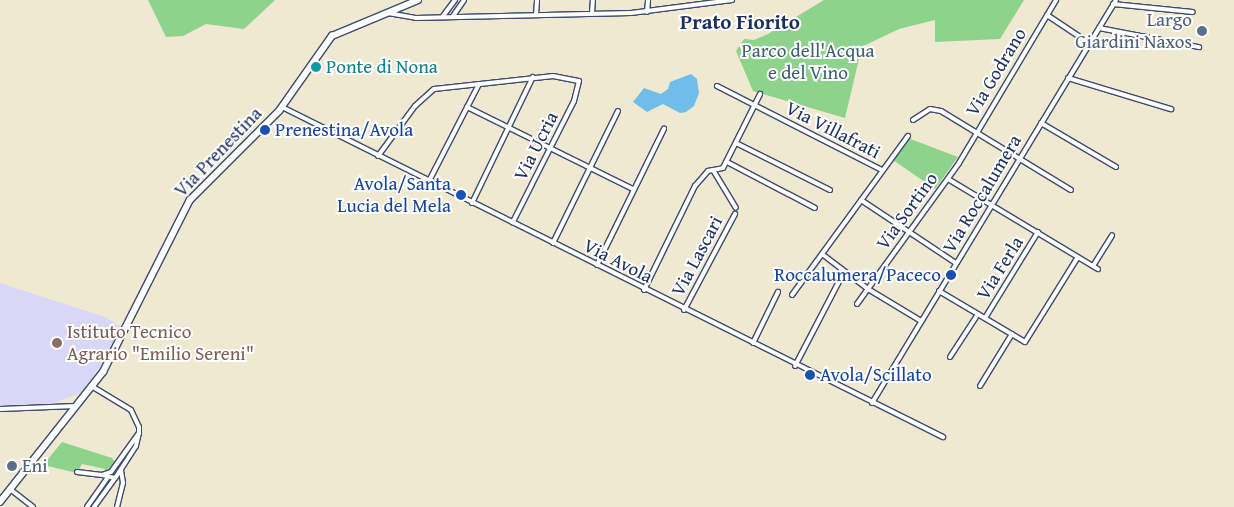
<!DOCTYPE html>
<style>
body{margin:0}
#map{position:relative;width:1234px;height:507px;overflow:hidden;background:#f0e9d1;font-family:"Gentium Book Plus",serif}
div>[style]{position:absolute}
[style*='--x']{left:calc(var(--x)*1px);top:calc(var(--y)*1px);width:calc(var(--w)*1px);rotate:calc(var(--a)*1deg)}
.built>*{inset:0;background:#d9d7f7}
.green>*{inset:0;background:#8ed38c}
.water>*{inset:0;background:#6fbee9}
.roads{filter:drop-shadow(1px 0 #3b4b6f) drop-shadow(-1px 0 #3b4b6f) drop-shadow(0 1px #3b4b6f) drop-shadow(0 -1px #3b4b6f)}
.minor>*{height:4px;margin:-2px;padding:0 2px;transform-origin:2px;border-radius:2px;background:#fff}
.secondary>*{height:5.5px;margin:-2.75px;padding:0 2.75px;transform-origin:2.75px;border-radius:2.75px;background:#fff}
.dots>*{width:14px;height:14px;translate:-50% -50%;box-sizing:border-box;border:2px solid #fff;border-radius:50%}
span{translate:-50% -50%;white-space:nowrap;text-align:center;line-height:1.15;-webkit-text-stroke:4px #fff;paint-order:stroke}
.service-label{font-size:19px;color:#4e5e75}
.right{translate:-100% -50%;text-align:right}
.left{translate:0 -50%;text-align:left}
.park-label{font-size:19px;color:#3e606c}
.culture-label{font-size:19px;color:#0d838f}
.street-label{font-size:19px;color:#1b2f5e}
.transit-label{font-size:19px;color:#164399}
.education-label{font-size:19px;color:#785e54}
.quarter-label{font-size:21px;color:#1b2f5e;font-weight:700}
</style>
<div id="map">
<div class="built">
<div style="clip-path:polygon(0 283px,105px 317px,121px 327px,106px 358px,82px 392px,52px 404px,0 405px)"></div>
</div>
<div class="green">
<div style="clip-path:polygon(148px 0,275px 0,244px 29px,206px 24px,183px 36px,166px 37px)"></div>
<div style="clip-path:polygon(824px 0,1024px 0,1000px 39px,935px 42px,935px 20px,899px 29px,853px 51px,859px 59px,845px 118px,753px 91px,736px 51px,744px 39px,754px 40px,768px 34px)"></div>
<div style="clip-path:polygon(908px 138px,958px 157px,935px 189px,893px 160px)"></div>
<div style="clip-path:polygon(62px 442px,112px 458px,115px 462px,105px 472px,105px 469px,82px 464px,77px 473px,43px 465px)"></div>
</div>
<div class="water">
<div style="clip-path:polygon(691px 74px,697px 79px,699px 93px,694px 106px,686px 112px,680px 113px,663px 104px,647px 112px,633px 102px,644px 88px,661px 94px,668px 89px,670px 82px)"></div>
</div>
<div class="roads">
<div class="minor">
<div style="--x:1113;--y:4;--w:80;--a:5.7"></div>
<div style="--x:647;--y:12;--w:12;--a:-85"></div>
<div style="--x:388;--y:13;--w:28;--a:10"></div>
<div style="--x:416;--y:18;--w:215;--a:-1.3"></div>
<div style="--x:631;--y:13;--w:102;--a:-7.3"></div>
<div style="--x:592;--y:13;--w:13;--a:-86"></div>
<div style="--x:536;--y:15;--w:15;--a:-86"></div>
<div style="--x:1047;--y:15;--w:50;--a:33.7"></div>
<div style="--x:443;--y:16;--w:20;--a:-53"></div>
<div style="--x:453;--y:16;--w:19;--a:-55"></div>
<div style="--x:1099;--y:28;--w:102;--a:10.8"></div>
<div style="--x:1068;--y:78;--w:108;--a:16.8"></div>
<div style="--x:717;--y:86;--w:185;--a:27"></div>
<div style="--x:282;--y:107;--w:739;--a:26.53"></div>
<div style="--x:467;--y:107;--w:185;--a:26.3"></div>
<div style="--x:913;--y:120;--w:20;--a:-33"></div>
<div style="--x:930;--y:109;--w:11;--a:10"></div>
<div style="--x:941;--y:111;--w:152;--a:31.3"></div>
<div style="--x:1041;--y:123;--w:87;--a:30.4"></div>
<div style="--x:736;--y:143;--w:105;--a:26.6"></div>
<div style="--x:378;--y:156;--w:62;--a:-53.5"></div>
<div style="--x:415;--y:106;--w:25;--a:-42"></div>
<div style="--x:434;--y:89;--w:120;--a:-6.2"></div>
<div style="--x:553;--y:76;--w:26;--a:11"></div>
<div style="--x:579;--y:81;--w:21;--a:104"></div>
<div style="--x:574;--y:101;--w:136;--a:116.8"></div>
<div style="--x:727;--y:162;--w:99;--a:27.6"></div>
<div style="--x:713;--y:170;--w:44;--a:58.8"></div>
<div style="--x:948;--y:179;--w:175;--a:31"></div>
<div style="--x:429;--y:181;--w:109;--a:-62.7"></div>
<div style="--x:861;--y:200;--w:114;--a:33.6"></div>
<div style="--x:472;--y:203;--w:140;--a:-64.2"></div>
<div style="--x:553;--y:243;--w:147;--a:-63.8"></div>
<div style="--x:822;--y:254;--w:58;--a:37.3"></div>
<div style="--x:868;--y:289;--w:62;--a:31.1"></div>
<div style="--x:597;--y:265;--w:152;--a:-63.8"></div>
<div style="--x:1093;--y:266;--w:36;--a:-58"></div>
<div style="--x:644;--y:290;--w:116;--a:-63.9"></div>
<div style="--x:695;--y:186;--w:20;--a:-49"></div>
<div style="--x:708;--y:171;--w:15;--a:-11"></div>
<div style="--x:723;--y:168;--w:83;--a:-63.4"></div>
<div style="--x:939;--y:291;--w:100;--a:30.7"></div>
<div style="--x:1025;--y:342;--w:100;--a:-58.1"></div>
<div style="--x:792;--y:295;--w:197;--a:-53.9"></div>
<div style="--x:857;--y:304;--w:174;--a:-54.1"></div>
<div style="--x:959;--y:163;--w:190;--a:-59.2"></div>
<div style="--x:684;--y:310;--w:109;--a:-62"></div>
<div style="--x:985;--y:318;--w:101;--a:-58.4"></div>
<div style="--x:753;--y:343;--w:57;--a:-63.9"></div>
<div style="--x:950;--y:357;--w:51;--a:-56.9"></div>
<div style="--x:795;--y:366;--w:106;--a:-62.5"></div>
<div style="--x:980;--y:386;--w:61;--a:-58.4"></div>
<div style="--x:93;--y:387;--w:44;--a:31.2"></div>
<div style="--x:131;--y:410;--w:19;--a:65"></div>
<div style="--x:139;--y:427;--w:6;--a:90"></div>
<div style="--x:139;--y:433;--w:4;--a:104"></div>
<div style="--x:138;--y:437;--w:9;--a:103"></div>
<div style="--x:136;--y:446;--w:38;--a:123"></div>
<div style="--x:115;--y:478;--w:13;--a:-167"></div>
<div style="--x:102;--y:475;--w:9;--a:-18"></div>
<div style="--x:111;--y:472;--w:48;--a:-54.3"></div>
<div style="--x:872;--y:403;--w:471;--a:-58.8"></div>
<div style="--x:0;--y:409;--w:76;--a:-2.3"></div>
<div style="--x:77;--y:472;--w:25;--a:7"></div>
<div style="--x:10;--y:489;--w:29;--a:38"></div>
<div style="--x:87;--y:507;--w:35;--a:-55"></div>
<div style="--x:94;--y:507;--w:34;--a:-54"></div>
<div style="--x:117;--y:507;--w:25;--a:-76"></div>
<div style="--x:123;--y:483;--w:13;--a:-99"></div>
</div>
<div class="secondary">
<div style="--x:0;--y:502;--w:166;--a:-51.6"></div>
<div style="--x:103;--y:372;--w:193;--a:-63.2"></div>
<div style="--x:190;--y:200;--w:126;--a:-45"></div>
<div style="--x:279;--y:111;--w:92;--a:-54.8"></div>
<div style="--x:332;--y:36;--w:93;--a:-22.7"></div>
</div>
</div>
<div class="dots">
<div style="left:1202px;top:31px;background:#5c6f8a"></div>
<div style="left:316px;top:67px;background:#0f9aa8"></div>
<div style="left:265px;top:130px;background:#1a4fb4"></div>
<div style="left:461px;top:195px;background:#1a4fb4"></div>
<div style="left:951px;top:275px;background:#1a4fb4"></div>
<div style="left:57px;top:343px;background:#8d6e63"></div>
<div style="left:810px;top:375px;background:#1a4fb4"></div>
<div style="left:12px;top:466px;background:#5c6f8a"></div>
</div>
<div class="service-label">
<span class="right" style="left:1192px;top:31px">Largo<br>Giardini Naxos</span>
<span class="left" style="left:22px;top:466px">Eni</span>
</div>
<div class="park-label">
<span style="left:808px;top:62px">Parco dell'Acqua<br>e del Vino</span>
</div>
<div class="culture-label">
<span class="left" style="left:326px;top:67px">Ponte di Nona</span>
</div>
<div class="street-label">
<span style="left:996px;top:72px;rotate:-59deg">Via Godrano</span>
<span style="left:833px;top:130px;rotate:27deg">Via Villafrati</span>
<span style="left:536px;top:146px;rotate:-63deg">Via Ucria</span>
<span style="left:218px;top:152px;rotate:-46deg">Via Prenestina</span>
<span style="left:982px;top:194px;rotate:-59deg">Via Roccalumera</span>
<span style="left:907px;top:211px;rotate:-54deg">Via Sortino</span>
<span style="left:697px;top:256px;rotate:-62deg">Via Lascari</span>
<span style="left:618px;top:261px;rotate:27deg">Via Avola</span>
<span style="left:1000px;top:268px;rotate:-58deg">Via Ferla</span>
</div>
<div class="transit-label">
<span class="left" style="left:275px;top:130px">Prenestina/Avola</span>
<span class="right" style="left:451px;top:195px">Avola/Santa<br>Lucia del Mela</span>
<span class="right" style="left:941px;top:275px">Roccalumera/Paceco</span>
<span class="left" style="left:820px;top:375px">Avola/Scillato</span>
</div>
<div class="education-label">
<span class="left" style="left:67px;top:343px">Istituto Tecnico<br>Agrario "Emilio Sereni"</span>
</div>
<div class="quarter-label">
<span style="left:740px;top:22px">Prato Fiorito</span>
</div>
</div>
